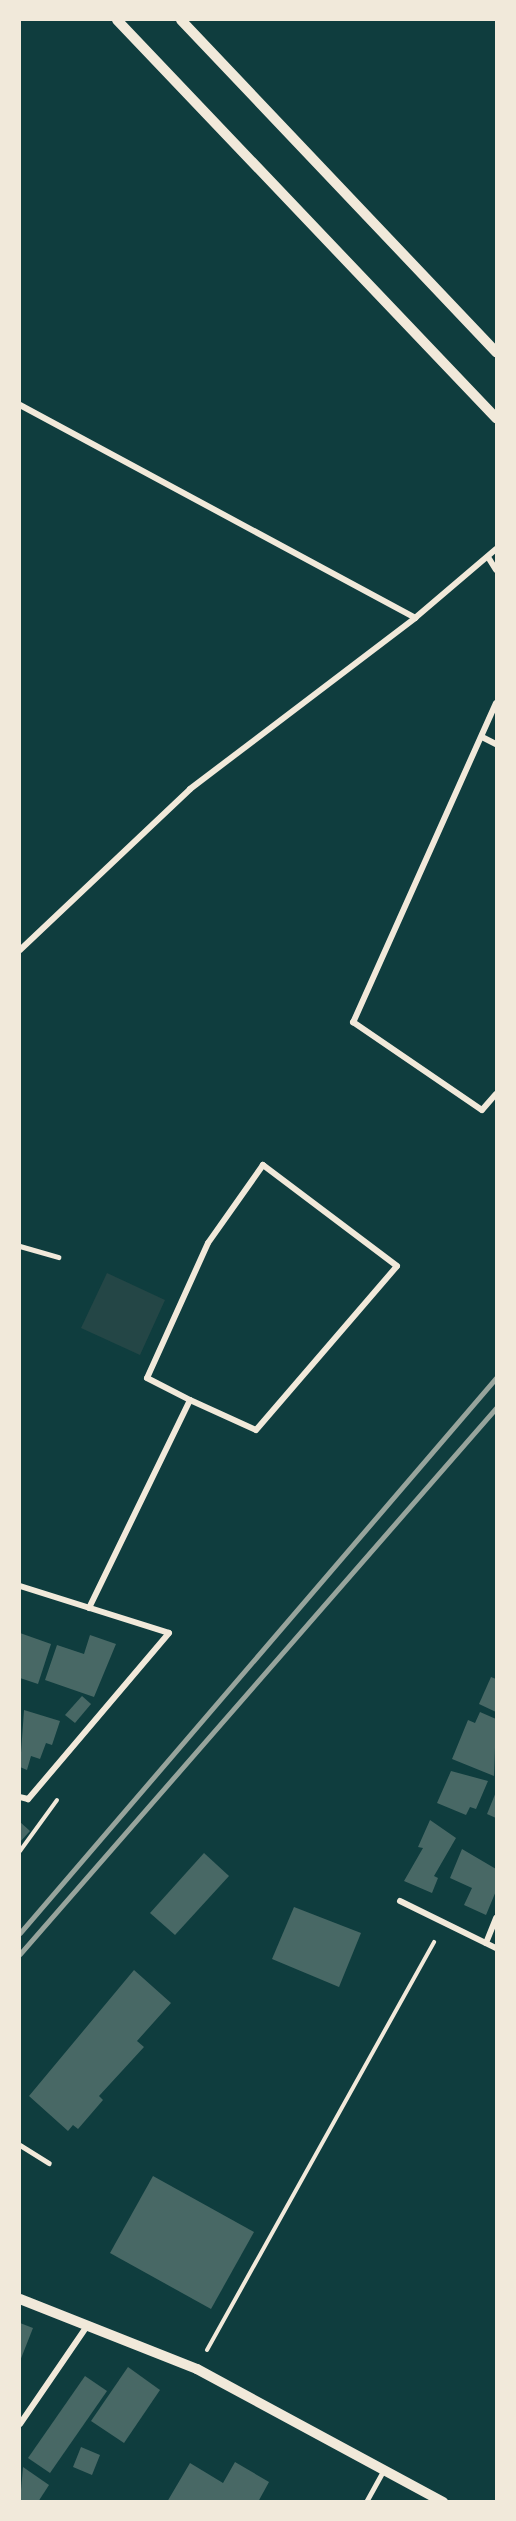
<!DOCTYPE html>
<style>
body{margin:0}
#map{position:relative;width:516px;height:2521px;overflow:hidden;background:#0f3d3e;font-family:Manrope,sans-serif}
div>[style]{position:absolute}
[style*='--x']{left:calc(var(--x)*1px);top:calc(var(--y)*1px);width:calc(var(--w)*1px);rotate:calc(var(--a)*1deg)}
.green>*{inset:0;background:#244646}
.building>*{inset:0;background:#486865}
.path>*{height:4px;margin:-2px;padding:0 2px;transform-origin:2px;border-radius:2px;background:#f1e9da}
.service>*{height:4.5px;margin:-2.25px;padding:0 2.25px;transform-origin:2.25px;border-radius:2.25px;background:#f1e9da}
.minor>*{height:6px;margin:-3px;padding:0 3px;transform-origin:3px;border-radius:3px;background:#f1e9da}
.tertiary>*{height:10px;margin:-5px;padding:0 5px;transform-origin:5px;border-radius:5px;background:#f1e9da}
.rail>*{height:4.5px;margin:-2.25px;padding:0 2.25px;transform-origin:2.25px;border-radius:2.25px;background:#97a49c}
span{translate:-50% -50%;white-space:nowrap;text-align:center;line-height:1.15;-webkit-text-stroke:6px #f1e9da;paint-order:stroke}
.frame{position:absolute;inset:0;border:21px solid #f1e9da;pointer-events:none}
</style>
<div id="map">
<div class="green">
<div style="clip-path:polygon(107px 1273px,165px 1300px,140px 1355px,81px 1328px)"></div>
</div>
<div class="building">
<div style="clip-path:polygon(20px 1633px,51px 1644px,38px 1684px,20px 1678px)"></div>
<div style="clip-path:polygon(90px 1635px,116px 1644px,94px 1697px,45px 1680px,57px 1645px,84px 1654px)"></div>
<div style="clip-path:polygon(491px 1677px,496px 1679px,496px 1712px,479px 1704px)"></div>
<div style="clip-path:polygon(82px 1696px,91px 1704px,75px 1723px,65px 1715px)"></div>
<div style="clip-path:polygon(24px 1710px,60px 1721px,52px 1745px,46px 1743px,40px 1759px,31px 1756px,27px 1770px,20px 1767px)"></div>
<div style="clip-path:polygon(480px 1712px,496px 1719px,494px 1776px,452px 1759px,468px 1720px,475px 1723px)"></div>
<div style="clip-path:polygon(451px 1771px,488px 1781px,476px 1809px,470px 1807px,466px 1815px,437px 1803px)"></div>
<div style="clip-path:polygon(496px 1792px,496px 1818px,487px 1814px)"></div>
<div style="clip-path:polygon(430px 1820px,456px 1838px,434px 1876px,438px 1878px,432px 1893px,404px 1881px,423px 1848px,418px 1847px)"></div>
<div style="clip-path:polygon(20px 1822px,30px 1831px,20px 1842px)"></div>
<div style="clip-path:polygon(462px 1849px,496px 1869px,496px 1891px,486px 1915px,464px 1905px,472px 1888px,450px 1878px)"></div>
<div style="clip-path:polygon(204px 1853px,229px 1876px,175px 1935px,150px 1913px)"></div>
<div style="clip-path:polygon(294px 1907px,361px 1933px,339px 1987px,272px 1959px)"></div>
<div style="clip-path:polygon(134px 1970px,171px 2003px,137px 2041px,144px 2047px,99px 2096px,103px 2100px,78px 2129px,73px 2125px,68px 2131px,29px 2096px)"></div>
<div style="clip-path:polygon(153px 2176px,254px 2232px,211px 2309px,110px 2253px)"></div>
<div style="clip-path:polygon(20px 2323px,33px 2328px,20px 2361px)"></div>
<div style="clip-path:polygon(128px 2367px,160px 2390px,124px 2443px,91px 2421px)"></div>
<div style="clip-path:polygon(85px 2376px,107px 2391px,50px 2473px,28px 2458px)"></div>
<div style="clip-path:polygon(81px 2447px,100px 2455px,92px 2475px,73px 2467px)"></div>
<div style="clip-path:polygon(235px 2462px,269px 2482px,258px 2502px,167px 2502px,190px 2463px,223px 2483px)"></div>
<div style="clip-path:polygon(23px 2467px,49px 2485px,38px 2502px,20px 2502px)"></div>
</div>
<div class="path">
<div style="--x:20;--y:1851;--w:63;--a:-54"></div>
<div style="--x:207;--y:2350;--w:467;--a:-60.9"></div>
</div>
<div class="service">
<div style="--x:20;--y:1246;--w:40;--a:16"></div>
<div style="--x:20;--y:2145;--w:34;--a:32"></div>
<div style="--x:366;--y:2502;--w:37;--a:-61"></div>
</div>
<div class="minor">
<div style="--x:20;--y:405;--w:449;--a:28.3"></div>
<div style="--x:488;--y:557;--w:15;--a:58"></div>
<div style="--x:496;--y:703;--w:350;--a:114.1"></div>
<div style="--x:353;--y:1022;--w:156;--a:34.3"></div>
<div style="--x:482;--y:1110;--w:21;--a:-49"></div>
<div style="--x:482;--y:737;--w:16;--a:27"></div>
<div style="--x:20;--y:950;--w:234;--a:-43.4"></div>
<div style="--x:190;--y:789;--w:283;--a:-37.2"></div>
<div style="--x:415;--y:618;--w:106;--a:-40.4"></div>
<div style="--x:20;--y:1586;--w:156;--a:17.5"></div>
<div style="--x:169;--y:1633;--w:218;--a:130.3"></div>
<div style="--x:28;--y:1799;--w:8;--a:-166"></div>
<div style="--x:89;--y:1608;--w:231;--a:-64.1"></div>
<div style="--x:190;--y:1400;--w:72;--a:24.4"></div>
<div style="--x:256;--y:1430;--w:216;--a:-49.3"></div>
<div style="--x:397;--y:1266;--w:168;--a:-143"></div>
<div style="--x:263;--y:1165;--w:95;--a:125.2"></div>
<div style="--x:208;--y:1243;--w:148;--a:114.3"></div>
<div style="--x:147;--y:1378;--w:48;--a:27.1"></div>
<div style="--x:400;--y:1901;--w:107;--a:26.1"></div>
<div style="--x:486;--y:1943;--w:27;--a:-68"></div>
<div style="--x:20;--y:2424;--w:119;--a:-55.6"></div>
</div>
<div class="tertiary">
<div style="--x:117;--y:20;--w:550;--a:46.4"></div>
<div style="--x:181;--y:20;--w:458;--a:46.5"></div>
<div style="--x:20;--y:2299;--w:190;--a:21.6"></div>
<div style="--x:197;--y:2369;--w:280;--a:28.4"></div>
</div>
<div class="rail">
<div style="--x:20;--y:1933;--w:731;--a:-49.38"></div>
<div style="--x:20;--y:1954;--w:724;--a:-48.92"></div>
</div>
<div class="frame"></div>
</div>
